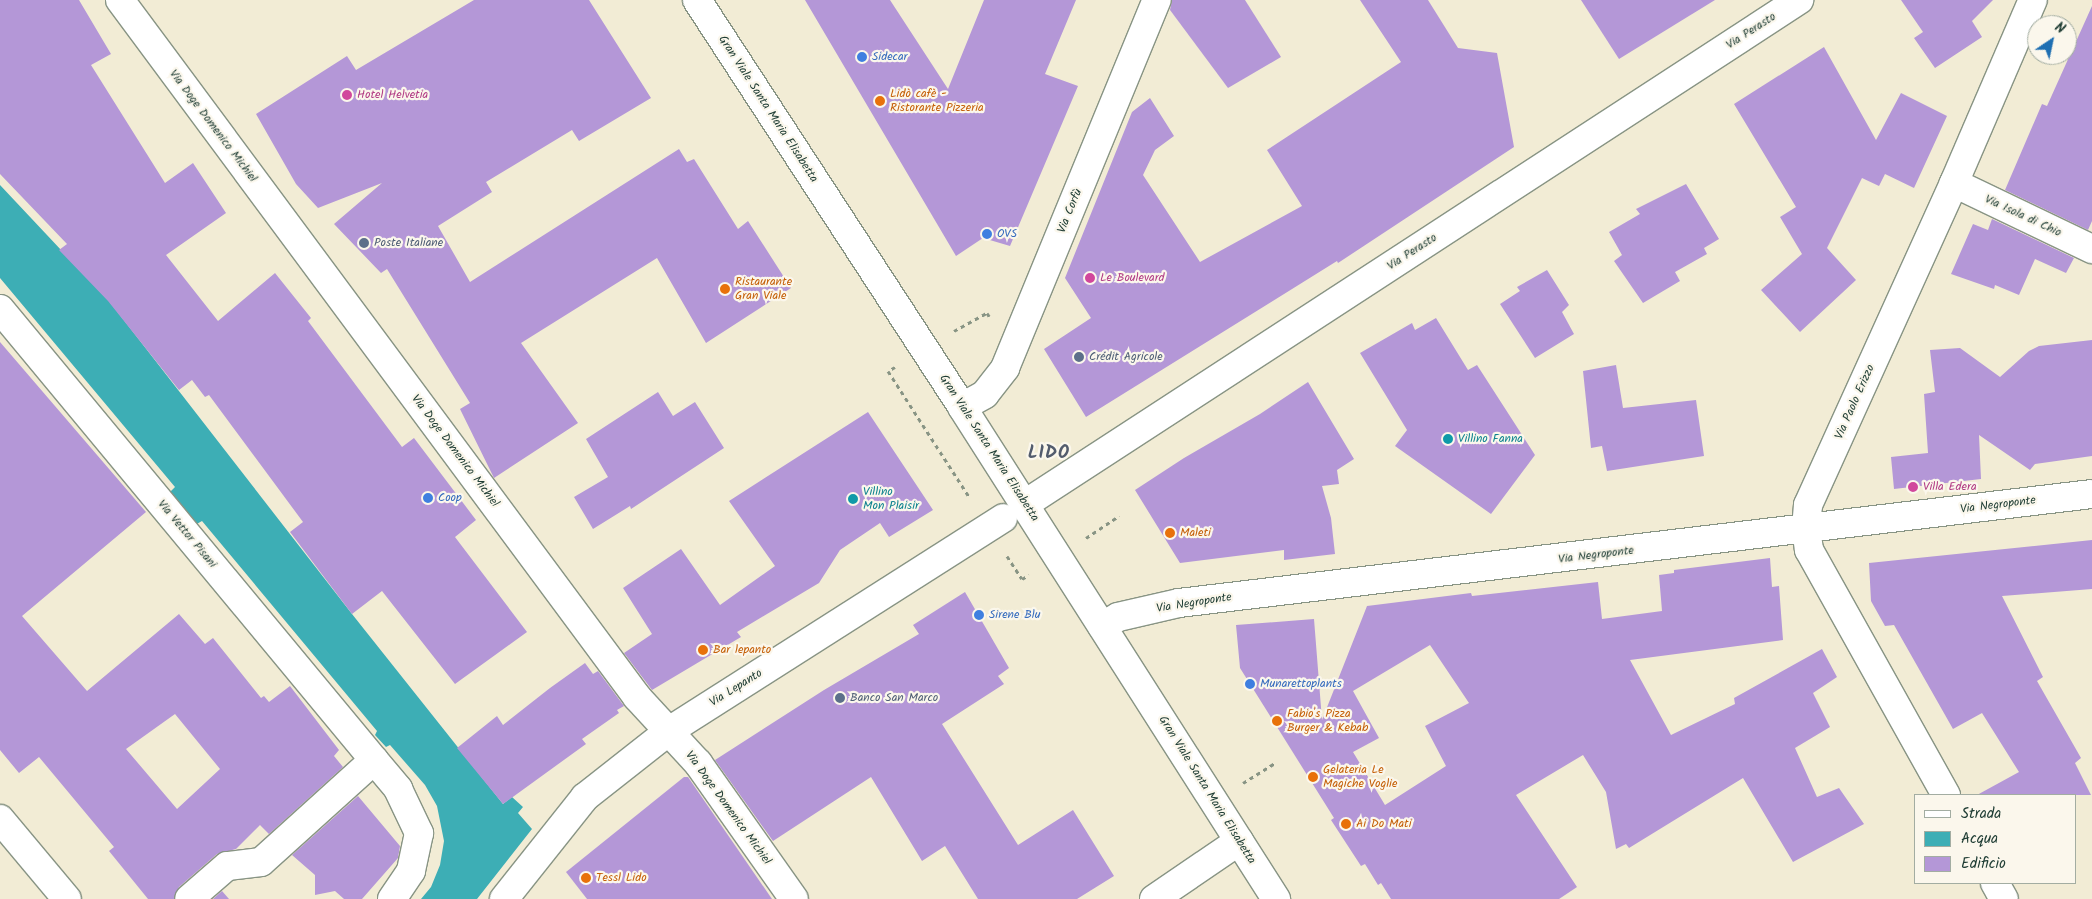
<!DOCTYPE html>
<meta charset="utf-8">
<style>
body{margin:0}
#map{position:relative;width:2092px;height:899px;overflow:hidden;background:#f2ecd5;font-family:Kalam,sans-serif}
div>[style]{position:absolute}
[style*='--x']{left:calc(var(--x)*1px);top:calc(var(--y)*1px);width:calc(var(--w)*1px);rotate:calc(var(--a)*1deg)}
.water>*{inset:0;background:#3daeb5}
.building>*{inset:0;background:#b497d7}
.path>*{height:3px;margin-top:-1.5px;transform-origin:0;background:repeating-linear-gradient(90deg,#889484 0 4px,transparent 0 8px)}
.roads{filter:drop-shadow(1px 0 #889484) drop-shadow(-1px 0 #889484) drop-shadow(0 1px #889484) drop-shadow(0 -1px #889484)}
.minor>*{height:28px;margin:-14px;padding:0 14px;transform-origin:14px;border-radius:14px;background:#fff}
.dots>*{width:14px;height:14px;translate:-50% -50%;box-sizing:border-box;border:2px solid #fbf7ec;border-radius:50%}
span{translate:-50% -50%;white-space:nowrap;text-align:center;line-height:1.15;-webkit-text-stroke:4.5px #fbf7ec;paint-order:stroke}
.street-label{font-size:12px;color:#1f3d34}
.shop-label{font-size:12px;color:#366cbe}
.left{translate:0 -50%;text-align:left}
.food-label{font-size:12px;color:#c56008}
.hotel-label{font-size:12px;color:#b23c85}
.service-label{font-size:12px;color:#4e5e75}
.culture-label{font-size:12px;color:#0d838f}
.district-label{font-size:18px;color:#535c6d;font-weight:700;letter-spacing:1px}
.legend{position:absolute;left:1914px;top:794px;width:162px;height:90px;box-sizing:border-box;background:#fbf7ec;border:1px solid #a3ada2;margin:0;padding:6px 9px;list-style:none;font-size:15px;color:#1f3d34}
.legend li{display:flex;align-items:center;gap:10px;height:25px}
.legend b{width:25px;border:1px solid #a3ada2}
.north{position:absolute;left:2027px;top:15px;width:50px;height:50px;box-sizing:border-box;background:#fbf7ec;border:1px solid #a3ada2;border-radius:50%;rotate:34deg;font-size:14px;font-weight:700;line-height:20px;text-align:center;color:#1f3d34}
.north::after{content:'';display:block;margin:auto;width:18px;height:22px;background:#1f6fb2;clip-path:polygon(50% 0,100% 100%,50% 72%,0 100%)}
</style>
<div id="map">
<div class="water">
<div style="clip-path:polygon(0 185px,109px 301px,352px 614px,503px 804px,512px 797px,523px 807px,518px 813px,532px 829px,477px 899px,421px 899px,431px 887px,440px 865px,444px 841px,437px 806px,425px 785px,390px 745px,386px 747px,375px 735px,377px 731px,202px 521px,195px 525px,169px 493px,175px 487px,0 278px)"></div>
</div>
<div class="building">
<div style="clip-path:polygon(0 0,79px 0,111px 54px,91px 65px,165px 183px,193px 163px,226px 213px,166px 255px,218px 321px,275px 273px,311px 318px,308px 321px,402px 447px,414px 438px,476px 520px,455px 537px,527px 632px,455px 684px,382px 591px,352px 614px,290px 532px,303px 522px,209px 395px,205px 397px,192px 380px,179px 390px,108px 301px,59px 250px,67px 244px,0 174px)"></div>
<div style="clip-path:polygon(474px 0,589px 0,651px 98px,579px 141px,572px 130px,486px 182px,492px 192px,438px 226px,470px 282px,679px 149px,687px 162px,694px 159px,738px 229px,748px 221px,791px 288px,706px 343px,657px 258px,521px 343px,578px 423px,494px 478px,460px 409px,470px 403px,387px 269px,381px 273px,334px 224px,382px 183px,318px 208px,296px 184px,256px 114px,347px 56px,356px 70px)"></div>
<div style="clip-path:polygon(805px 0,890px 0,948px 89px,984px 0,1076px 0,1045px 74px,1078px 86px,1010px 246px,983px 238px,956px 256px)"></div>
<div style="clip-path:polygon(1172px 0,1245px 0,1281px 57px,1228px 88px,1170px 10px)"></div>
<div style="clip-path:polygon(1360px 0,1428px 0,1458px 48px,1497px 53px,1514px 147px,1338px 263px,1337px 261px,1086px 417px,1044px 349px,1091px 318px,1065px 278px,1132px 112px,1150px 98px,1174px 136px,1155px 150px,1143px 175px,1200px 262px,1302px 206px,1267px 150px,1401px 62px)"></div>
<div style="clip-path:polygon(1581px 0,1715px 0,1619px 59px)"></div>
<div style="clip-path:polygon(1901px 0,1993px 0,1972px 21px,1982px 37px,1935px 68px,1914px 38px,1923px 32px)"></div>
<div style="clip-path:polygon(2092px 6px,2092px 221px,2088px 230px,2005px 190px,2042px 104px,2047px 106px)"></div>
<div style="clip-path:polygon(1824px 47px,1876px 140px,1901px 93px,1947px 116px,1914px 188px,1885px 174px,1879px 186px,1862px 178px,1827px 248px,1856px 280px,1800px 332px,1761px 290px,1802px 254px,1780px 217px,1796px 207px,1734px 104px)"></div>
<div style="clip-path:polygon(1686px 184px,1719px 239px,1704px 248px,1707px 254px,1675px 272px,1680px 281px,1643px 303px,1614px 261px,1622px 255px,1609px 232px,1640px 214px,1636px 209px)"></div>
<div style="clip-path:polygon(1992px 219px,2074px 258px,2066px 273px,2035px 259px,2019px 295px,1995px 285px,1994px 289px,1951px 274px,1973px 224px,1988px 230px)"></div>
<div style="clip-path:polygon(1547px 270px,1569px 305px,1562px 312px,1574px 334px,1535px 358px,1500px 304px,1520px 291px,1517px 287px)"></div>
<div style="clip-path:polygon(1436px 318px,1468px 370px,1477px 365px,1535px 455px,1491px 514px,1395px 446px,1407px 430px,1360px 353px,1412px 323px,1415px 330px)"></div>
<div style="clip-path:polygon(2092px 340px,2092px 456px,2035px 464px,2030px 470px,1979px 435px,1981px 479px,1894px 489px,1891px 457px,1928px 453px,1924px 394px,1935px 392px,1930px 350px,1960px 348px,2000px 377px,2029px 351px,2039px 346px)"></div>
<div style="clip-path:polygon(evenodd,0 342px,146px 512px,22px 616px,87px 691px,179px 614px,205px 644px,213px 638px,261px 698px,264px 696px,269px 702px,290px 686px,339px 750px,334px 756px,343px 767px,269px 834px,260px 825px,236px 849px,217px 854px,179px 887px,174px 899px,148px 899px,109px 851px,114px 847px,39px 757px,19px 773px,0 750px,0 342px,175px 714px,220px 769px,177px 809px,126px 749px,175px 714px)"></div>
<div style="clip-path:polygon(1616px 365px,1623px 408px,1696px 400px,1704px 456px,1607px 471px,1602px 446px,1591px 448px,1583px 371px)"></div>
<div style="clip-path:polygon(1308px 382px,1354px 459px,1337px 470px,1339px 484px,1322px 486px,1331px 518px,1335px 554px,1284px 560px,1284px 550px,1180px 563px,1135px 490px,1184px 458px,1260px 414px)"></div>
<div style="clip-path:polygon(658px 392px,673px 416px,695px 402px,724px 448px,631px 509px,630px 506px,593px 529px,574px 497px,608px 477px,586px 439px)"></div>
<div style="clip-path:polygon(868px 412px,933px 510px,889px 537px,880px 523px,840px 550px,819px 583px,737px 632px,741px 637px,652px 690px,624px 653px,652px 634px,623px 588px,681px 549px,720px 605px,775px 566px,729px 501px)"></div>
<div style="clip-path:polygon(2092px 540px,2092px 589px,2002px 596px,2043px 677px,2037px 681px,2081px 758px,2075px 763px,2091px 795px,1977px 795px,2019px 772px,1982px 713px,1953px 729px,1894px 625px,1885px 626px,1871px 601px,1869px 563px)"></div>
<div style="clip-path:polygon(evenodd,1770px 558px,1772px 587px,1779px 586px,1783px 640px,1630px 660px,1671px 735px,1735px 704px,1734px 698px,1822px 649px,1837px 677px,1813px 693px,1830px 727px,1795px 748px,1817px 797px,1839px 788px,1864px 824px,1793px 862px,1743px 778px,1629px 848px,1626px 844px,1616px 849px,1606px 792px,1583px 755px,1516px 795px,1577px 887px,1559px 899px,1391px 899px,1381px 883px,1378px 885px,1365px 864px,1361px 866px,1331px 820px,1334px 818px,1240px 668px,1236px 625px,1314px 619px,1322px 720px,1367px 606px,1471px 593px,1472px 596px,1598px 582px,1602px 619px,1662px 611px,1659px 575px,1674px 573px,1674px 570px,1770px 558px,1430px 645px,1469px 703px,1425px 726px,1446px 766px,1385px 805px,1353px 752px,1379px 738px,1353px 691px,1430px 645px)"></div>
<div style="clip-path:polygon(965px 592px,1009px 668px,998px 676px,1004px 684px,942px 724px,1018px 845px,1073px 810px,1114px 876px,1077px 899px,978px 899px,945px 846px,922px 861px,871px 777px,773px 841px,715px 760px,824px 690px,919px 634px,913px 625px)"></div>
<div style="clip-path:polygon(585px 663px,593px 674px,598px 671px,624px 706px,617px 710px,619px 713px,582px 739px,586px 744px,503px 804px,457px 748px,497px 716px,503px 725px,550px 688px)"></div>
<div style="clip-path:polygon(684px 777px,688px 777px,772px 899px,587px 899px,566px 872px)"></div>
<div style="clip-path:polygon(358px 796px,400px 846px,398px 858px,362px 899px,344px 899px,335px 891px,315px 895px,315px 875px,292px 855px)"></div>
<div style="clip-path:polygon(222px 891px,229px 899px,213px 899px)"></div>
</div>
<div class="path">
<div style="--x:954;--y:331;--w:38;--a:-29"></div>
<div style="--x:987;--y:313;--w:4;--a:56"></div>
<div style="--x:895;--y:367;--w:8;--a:150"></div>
<div style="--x:888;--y:371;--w:151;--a:57.2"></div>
<div style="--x:1086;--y:538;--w:40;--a:-34"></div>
<div style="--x:1007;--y:556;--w:27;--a:57"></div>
<div style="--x:1022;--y:579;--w:8;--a:-30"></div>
<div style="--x:1243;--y:783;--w:38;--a:-32"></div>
</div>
<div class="roads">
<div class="minor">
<div style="--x:120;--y:0;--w:868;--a:53.43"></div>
<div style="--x:637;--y:697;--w:90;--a:47.3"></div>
<div style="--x:698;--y:763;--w:166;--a:54.8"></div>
<div style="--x:697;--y:0;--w:486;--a:56.9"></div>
<div style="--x:962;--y:407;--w:584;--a:57.45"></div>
<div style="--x:1954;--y:183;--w:153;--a:25.6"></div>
<div style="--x:0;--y:309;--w:586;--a:50.33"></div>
<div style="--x:374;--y:760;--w:152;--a:137.9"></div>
<div style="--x:261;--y:862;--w:34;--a:173"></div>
<div style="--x:227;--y:866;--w:50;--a:139"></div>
<div style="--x:962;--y:407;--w:26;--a:-29"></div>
<div style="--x:985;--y:394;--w:33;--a:-52"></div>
<div style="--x:1005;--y:368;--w:398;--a:-67.6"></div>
<div style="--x:1025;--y:504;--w:924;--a:-33.07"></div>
<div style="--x:1102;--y:626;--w:18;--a:-29"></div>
<div style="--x:1118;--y:617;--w:63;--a:-12.9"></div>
<div style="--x:1179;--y:603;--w:919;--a:-6.81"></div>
<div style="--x:374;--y:760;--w:38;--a:50"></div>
<div style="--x:398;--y:789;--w:49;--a:64.5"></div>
<div style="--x:419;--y:833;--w:39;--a:102"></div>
<div style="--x:411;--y:871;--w:34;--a:124"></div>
<div style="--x:1946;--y:795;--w:281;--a:-119.2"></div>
<div style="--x:1809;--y:550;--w:22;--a:-98"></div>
<div style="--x:1806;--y:528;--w:23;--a:-85"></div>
<div style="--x:1808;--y:505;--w:354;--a:-65.6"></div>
<div style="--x:1954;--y:183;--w:199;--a:-66.7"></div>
<div style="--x:0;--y:819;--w:104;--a:50.1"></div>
<div style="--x:1995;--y:883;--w:18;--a:61"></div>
<div style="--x:504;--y:899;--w:130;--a:-51.5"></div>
<div style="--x:585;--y:797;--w:107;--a:-38.2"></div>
<div style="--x:669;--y:731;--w:396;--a:-32.5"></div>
<div style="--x:1154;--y:899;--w:103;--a:-34.3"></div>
</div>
</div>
<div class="dots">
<div style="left:862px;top:57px;background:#3f7fe0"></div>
<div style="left:347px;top:95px;background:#d1479c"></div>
<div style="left:880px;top:101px;background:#e8710a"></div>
<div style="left:987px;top:234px;background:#3f7fe0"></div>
<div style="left:364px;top:243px;background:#5c6f8a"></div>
<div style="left:1090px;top:278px;background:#d1479c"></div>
<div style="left:725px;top:289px;background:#e8710a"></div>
<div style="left:1079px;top:357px;background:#5c6f8a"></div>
<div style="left:1448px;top:439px;background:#0f9aa8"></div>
<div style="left:1913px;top:487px;background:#d1479c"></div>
<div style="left:428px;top:498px;background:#3f7fe0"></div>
<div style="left:853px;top:499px;background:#0f9aa8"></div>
<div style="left:1170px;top:533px;background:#e8710a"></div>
<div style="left:979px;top:615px;background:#3f7fe0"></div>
<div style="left:703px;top:650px;background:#e8710a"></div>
<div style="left:1250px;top:684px;background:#3f7fe0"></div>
<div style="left:840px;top:698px;background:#5c6f8a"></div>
<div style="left:1277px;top:721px;background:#e8710a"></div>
<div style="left:1313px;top:777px;background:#e8710a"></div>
<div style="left:1346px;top:824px;background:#e8710a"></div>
<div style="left:586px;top:878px;background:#e8710a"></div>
</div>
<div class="street-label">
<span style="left:1751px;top:31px;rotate:-33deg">Via Perasto</span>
<span style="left:768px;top:109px;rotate:57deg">Gran Viale Santa Maria Elisabetta</span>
<span style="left:213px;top:126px;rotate:53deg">Via Doge Domenico Michiel</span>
<span style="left:1070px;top:211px;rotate:-68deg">Via Corfù</span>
<span style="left:2023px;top:216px;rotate:25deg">Via Isola di Chio</span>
<span style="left:1412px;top:252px;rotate:-33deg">Via Perasto</span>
<span style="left:1855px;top:402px;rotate:-66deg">Via Paolo Erizzo</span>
<span style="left:989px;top:448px;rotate:57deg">Gran Viale Santa Maria Elisabetta</span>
<span style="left:455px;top:451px;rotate:53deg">Via Doge Domenico Michiel</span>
<span style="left:1998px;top:505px;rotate:-7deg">Via Negroponte</span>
<span style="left:187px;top:534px;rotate:50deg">Via Vettor Pisani</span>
<span style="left:1596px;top:555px;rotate:-7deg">Via Negroponte</span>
<span style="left:1194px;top:603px;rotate:-9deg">Via Negroponte</span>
<span style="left:736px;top:688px;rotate:-32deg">Via Lepanto</span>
<span style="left:1207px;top:790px;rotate:58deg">Gran Viale Santa Maria Elisabetta</span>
<span style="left:728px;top:808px;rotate:54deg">Via Doge Domenico Michiel</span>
</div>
<div class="shop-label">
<span class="left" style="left:872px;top:57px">Sidecar</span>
<span class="left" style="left:997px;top:234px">OVS</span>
<span class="left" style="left:438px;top:498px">Coop</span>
<span class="left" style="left:989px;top:615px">Sirene Blu</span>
<span class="left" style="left:1260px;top:684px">Munarettoplants</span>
</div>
<div class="food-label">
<span class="left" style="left:890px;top:101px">Lidò cafè -<br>Ristorante Pizzeria</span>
<span class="left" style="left:735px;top:289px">Ristaurante<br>Gran Viale</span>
<span class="left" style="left:1180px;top:533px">Maleti</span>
<span class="left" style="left:713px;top:650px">Bar lepanto</span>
<span class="left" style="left:1287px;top:721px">Fabio's Pizza<br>Burger &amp; Kebab</span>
<span class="left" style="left:1323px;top:777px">Gelateria Le<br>Magiche Voglie</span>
<span class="left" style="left:1356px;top:824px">Ai Do Mati</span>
<span class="left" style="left:596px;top:878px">Tessl Lido</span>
</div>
<div class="hotel-label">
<span class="left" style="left:357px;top:95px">Hotel Helvetia</span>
<span class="left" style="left:1100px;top:278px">Le Boulevard</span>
<span class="left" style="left:1923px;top:487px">Villa Edera</span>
</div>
<div class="service-label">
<span class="left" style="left:374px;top:243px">Poste Italiane</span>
<span class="left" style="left:1089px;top:357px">Crédit Agricole</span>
<span class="left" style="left:850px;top:698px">Banco San Marco</span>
</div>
<div class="culture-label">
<span class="left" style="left:1458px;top:439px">Villino Fanna</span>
<span class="left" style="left:863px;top:499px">Villino<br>Mon Plaisir</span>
</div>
<div class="district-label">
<span style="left:1049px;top:454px">LIDO</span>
</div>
<ul class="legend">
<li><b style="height:6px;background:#fff"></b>Strada</li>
<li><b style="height:14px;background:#3daeb5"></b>Acqua</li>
<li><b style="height:14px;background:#b497d7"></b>Edificio</li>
</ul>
<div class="north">N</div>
</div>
